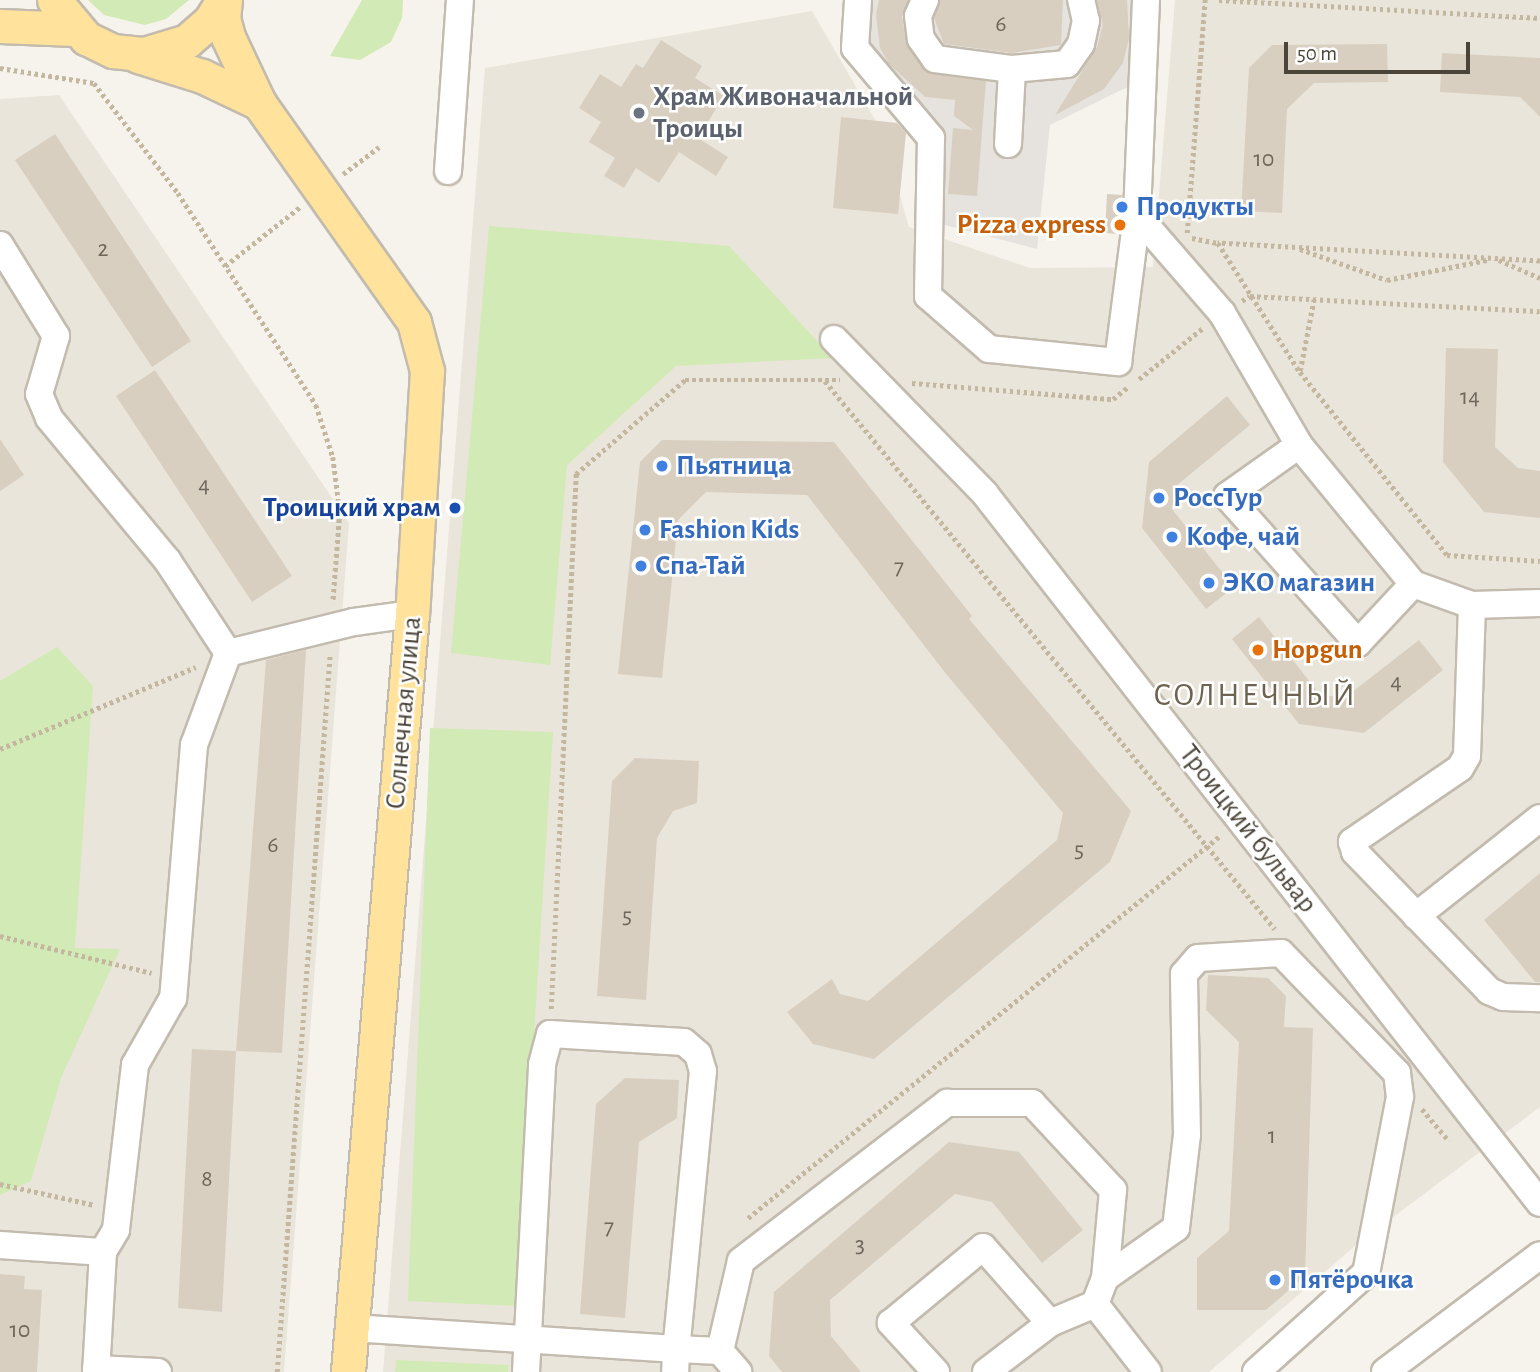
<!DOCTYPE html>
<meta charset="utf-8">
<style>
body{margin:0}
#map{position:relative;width:1540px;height:1372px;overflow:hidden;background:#f6f3ec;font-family:"Alegreya Sans",sans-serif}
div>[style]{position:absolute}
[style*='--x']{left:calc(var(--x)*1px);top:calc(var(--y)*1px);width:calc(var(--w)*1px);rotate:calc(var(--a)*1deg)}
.residential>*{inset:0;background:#eae5da}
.industrial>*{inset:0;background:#e6e2dd}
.green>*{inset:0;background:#d2eab5}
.building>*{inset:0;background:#d8cfc1}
.path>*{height:4.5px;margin-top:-2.25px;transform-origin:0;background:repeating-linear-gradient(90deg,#c4b79f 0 3.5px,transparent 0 7px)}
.roads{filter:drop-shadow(2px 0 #c2bbae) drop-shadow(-2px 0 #c2bbae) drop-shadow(0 2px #c2bbae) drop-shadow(0 -2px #c2bbae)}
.minor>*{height:26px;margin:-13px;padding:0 13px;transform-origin:13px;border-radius:13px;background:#fff}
.major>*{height:33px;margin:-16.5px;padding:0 16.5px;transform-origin:16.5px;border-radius:16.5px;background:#ffe39c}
.dots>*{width:19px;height:19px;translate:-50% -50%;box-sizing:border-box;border:4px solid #fff;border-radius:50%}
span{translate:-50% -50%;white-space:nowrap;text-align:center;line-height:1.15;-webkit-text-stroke:5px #fff;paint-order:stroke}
.number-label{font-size:24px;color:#6e675b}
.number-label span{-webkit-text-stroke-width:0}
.worship-label{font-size:28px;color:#5b616d;font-weight:700}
.left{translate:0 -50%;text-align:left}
.shop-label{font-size:28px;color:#366cbe;font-weight:700}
.food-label{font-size:28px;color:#c56008;font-weight:700}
.right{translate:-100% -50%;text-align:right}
.transit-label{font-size:28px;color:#164399;font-weight:700}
.street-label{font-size:28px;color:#4b4439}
.quarter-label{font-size:32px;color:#6e6250;letter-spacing:2px}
.scale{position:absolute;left:1284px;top:42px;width:186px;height:32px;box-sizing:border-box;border:4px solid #4b4439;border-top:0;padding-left:9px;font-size:21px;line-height:24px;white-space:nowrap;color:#4b4439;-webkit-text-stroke:5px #fff;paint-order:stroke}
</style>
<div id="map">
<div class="residential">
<div style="clip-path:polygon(1175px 0,1540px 0,1540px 1107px,1356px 1245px,1209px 1372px,383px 1372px,485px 68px,812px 11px,881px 130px,909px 227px,1030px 268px,1153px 267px)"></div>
<div style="clip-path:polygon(59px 95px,349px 523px,284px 1372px,0 1372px,0 99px)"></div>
</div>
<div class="industrial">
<div style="clip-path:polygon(868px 0,1141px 0,1142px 80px,1050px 125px,1037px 249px,937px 223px,914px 140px,877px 63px,855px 32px)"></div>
</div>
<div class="green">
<div style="clip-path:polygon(88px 0,189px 0,166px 19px,145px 25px,104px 15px)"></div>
<div style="clip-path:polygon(362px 0,403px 0,402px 18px,391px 42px,360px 60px,330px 56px)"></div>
<div style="clip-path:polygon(489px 226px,729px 246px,833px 358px,676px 366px,567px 465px,550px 665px,451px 653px)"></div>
<div style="clip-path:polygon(57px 647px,93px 686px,75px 948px,120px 949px,61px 1078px,31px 1181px,0 1195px,0 681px)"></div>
<div style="clip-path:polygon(430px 728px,553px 732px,517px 1306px,408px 1301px)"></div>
<div style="clip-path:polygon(396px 1360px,509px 1365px,508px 1372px,395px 1372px)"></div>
</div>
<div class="building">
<div style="clip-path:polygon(879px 0,908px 0,902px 17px,906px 42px,926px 72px,986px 81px,977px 196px,948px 194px,953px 128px,973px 130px,954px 116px,955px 100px,925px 97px,889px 64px,880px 48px,876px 14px)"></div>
<div style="clip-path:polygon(940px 0,1063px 0,1061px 45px,1012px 53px,944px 44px,934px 18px)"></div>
<div style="clip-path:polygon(1097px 0,1127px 0,1129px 38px,1123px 63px,1104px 89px,1055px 115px,1097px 47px,1103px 25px)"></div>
<div style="clip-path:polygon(661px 40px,702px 66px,695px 78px,724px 96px,698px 138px,728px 157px,716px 176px,679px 152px,659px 183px,636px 168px,624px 188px,604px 176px,615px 158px,589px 142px,601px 122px,579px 108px,600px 74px,621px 87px,636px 64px,643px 68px)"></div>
<div style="clip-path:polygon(1387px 44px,1388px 82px,1314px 83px,1287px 109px,1282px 213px,1241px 211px,1249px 68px,1272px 45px)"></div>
<div style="clip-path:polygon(1442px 53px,1540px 58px,1540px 117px,1520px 97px,1440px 92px)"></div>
<div style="clip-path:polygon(841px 117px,897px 123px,906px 133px,898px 214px,833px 208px)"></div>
<div style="clip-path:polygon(55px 134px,191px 341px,152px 367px,15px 160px)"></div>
<div style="clip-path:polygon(1107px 194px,1122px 195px,1119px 234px,1105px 233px)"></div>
<div style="clip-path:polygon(1446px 348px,1498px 349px,1495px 447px,1518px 468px,1540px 471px,1540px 518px,1484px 512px,1443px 462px)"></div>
<div style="clip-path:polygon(155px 370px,292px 576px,252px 602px,116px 396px)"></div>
<div style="clip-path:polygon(1227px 396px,1250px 425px,1176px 486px,1172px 509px,1234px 587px,1206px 609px,1142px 528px,1149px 462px)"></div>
<div style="clip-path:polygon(0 439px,24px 475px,0 491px)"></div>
<div style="clip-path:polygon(662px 440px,834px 442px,972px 616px,969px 619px,1131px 811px,1110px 862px,874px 1059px,813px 1044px,787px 1012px,832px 979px,840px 994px,868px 1001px,1057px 840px,1063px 813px,947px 675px,807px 495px,706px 492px,678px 520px,662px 678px,618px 674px,640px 462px)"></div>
<div style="clip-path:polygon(1259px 617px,1321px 696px,1347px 696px,1419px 640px,1443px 670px,1364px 733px,1299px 724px,1232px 639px)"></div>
<div style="clip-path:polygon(306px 650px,282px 1053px,236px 1051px,266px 660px)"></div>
<div style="clip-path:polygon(635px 758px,699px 761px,697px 803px,673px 811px,657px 838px,646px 1000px,597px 996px,612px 781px)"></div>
<div style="clip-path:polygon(1540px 873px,1540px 982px,1535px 982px,1484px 920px)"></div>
<div style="clip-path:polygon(1208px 975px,1268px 978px,1286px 996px,1284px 1027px,1313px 1028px,1305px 1276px,1266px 1310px,1197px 1310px,1197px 1258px,1229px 1231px,1239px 1042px,1206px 1010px)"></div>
<div style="clip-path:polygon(192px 1049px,236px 1051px,222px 1312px,178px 1308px)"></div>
<div style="clip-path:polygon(625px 1078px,679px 1080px,677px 1118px,639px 1142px,625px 1318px,580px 1314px,596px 1104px)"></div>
<div style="clip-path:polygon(949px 1142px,1019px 1152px,1083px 1230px,1042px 1263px,992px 1202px,955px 1194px,830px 1300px,831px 1336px,861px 1372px,782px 1372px,769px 1356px,774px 1292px)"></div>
<div style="clip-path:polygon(0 1274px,25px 1276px,24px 1289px,42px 1290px,37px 1372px,0 1372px)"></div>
</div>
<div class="path">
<div style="--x:1219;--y:0;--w:322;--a:3.2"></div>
<div style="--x:0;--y:68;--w:95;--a:9.1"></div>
<div style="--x:94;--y:83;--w:138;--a:52.6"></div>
<div style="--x:178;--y:193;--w:253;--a:56.9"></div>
<div style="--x:316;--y:405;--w:55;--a:71.9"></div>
<div style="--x:333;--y:457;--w:55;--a:82.7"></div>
<div style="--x:340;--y:512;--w:91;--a:94.4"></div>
<div style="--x:343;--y:174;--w:45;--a:-36.9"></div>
<div style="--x:1187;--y:233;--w:234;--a:-85.6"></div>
<div style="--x:1192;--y:238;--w:26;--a:11"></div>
<div style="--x:1300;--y:249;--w:92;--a:19.6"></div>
<div style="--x:1387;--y:280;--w:102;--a:-11.3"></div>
<div style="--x:1499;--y:260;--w:45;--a:23.7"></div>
<div style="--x:1540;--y:261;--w:323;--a:-176.8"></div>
<div style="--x:1218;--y:243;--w:153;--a:57.6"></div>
<div style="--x:1300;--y:372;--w:235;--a:51.2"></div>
<div style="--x:1447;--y:555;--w:93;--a:3.7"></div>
<div style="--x:225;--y:266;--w:95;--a:-38.2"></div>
<div style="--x:1242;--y:301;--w:9;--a:-32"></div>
<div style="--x:1250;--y:296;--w:290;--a:3"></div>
<div style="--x:1300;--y:371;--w:73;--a:-79"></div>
<div style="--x:1139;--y:379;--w:82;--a:-38.6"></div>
<div style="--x:825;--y:381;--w:709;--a:50.61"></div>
<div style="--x:912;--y:383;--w:202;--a:4.6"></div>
<div style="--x:1113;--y:399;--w:21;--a:-39"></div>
<div style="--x:0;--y:749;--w:212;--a:-22.7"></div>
<div style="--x:0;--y:936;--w:156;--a:13.7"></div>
<div style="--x:551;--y:1009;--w:536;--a:-87.32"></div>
<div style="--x:576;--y:474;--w:144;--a:-40.8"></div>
<div style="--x:685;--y:380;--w:155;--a:0"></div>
<div style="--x:1422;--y:1109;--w:42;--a:49.8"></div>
<div style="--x:0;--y:1184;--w:97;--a:12.5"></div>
<div style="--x:748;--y:1218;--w:609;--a:-39"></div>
<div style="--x:277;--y:1372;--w:720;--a:-85.78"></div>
</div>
<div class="roads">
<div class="minor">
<div style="--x:858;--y:0;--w:48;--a:93.6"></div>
<div style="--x:855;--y:48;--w:118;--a:49.8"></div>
<div style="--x:931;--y:138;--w:158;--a:91.1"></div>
<div style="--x:928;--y:296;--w:81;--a:41"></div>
<div style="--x:989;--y:349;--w:130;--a:5.8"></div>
<div style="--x:1118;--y:362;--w:148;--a:-82.6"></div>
<div style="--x:925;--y:0;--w:17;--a:114"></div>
<div style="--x:918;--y:16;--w:23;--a:83"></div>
<div style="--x:921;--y:39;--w:24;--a:55"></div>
<div style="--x:935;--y:59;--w:78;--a:7.4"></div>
<div style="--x:1012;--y:69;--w:55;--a:-5.2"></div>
<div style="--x:1067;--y:64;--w:24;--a:-55"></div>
<div style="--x:1081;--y:44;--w:24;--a:-78"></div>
<div style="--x:1086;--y:21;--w:22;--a:-103"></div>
<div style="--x:1146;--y:0;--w:215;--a:92.4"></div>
<div style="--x:1137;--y:215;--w:130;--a:49.1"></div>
<div style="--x:1222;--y:313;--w:153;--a:59.7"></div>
<div style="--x:1299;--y:445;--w:180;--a:50.6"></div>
<div style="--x:1413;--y:584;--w:63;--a:19.6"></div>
<div style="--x:1472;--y:605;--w:68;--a:-1.7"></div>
<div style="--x:1008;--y:144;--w:75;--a:-86.9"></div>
<div style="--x:448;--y:171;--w:171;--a:-86"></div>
<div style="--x:0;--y:245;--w:107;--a:58.4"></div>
<div style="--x:56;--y:336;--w:60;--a:106.3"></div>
<div style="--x:39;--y:394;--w:26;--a:67"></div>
<div style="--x:49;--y:418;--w:185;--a:50.3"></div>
<div style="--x:167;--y:560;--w:111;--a:56.7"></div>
<div style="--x:228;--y:653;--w:98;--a:110.3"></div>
<div style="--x:194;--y:745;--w:254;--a:94.7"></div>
<div style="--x:173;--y:998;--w:77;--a:119.6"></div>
<div style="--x:135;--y:1065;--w:166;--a:96.6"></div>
<div style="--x:116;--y:1230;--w:26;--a:121"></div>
<div style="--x:103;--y:1252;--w:120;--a:93.3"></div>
<div style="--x:834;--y:339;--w:216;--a:45.7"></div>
<div style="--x:985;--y:494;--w:900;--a:51.95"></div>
<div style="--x:1299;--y:445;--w:88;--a:144.7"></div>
<div style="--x:1227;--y:496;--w:197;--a:48.3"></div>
<div style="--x:1358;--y:643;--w:81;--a:-47"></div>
<div style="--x:1472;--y:605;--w:151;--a:91.9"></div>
<div style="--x:1467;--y:756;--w:14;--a:120"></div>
<div style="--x:1460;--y:768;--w:131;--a:145.6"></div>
<div style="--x:1352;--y:842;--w:10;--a:73"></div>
<div style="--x:1355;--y:852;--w:193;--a:46"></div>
<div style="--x:1489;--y:991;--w:15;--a:23"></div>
<div style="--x:1503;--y:997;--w:37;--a:2"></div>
<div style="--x:228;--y:653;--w:130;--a:-13.8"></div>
<div style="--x:354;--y:622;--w:59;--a:-7.9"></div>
<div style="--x:1416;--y:916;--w:158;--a:-38.3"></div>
<div style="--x:0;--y:1245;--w:103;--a:3.9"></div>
<div style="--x:1095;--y:1304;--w:86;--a:52.1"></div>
<div style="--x:352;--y:1328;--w:325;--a:3.7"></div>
<div style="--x:676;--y:1349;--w:23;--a:92"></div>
<div style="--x:720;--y:1351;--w:92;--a:-76.9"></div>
<div style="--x:741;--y:1261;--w:260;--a:-37.5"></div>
<div style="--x:947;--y:1103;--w:85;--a:0"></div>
<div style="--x:1032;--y:1103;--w:119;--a:47"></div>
<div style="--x:1113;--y:1190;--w:88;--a:95.2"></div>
<div style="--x:96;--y:1369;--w:62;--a:2.8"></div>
<div style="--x:526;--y:1372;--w:308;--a:-87"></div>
<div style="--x:542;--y:1064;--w:31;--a:-75"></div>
<div style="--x:550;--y:1034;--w:134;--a:3.4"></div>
<div style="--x:684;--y:1042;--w:18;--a:41"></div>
<div style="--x:698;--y:1054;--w:18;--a:74"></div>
<div style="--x:703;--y:1071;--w:279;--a:95.5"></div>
<div style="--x:676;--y:1349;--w:44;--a:2.6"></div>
<div style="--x:720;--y:1351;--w:28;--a:49"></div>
<div style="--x:936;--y:1372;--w:67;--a:-132.6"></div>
<div style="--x:891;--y:1323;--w:119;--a:-39.6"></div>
<div style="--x:983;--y:1247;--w:101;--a:48.6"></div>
<div style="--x:986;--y:1372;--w:81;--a:-37.4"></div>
<div style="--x:1050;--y:1323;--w:49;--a:-22.9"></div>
<div style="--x:1095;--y:1304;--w:28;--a:-69"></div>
<div style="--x:1105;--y:1278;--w:87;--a:-35.2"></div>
<div style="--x:1176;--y:1228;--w:94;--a:-83.3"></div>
<div style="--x:1187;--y:1135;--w:161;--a:-91.1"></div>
<div style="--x:1184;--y:974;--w:21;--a:-49"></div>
<div style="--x:1198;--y:958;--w:83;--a:-3.4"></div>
<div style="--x:1281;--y:953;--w:167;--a:46"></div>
<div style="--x:1397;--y:1073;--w:24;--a:83"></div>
<div style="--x:1400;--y:1097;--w:179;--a:100.9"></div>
<div style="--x:1366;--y:1273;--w:148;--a:138"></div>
<div style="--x:1385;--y:1372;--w:194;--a:-37"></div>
</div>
<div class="major">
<div style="--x:54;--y:0;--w:50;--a:49.9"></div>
<div style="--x:86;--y:38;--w:30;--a:26"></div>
<div style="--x:113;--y:51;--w:31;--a:6"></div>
<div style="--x:144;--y:54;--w:45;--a:-16.8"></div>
<div style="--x:187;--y:41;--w:30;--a:-41"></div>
<div style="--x:210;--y:21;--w:25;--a:-58"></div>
<div style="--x:225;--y:0;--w:18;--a:96"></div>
<div style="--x:223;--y:18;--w:20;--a:75"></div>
<div style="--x:228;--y:37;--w:73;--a:64.8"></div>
<div style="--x:259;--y:103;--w:268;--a:54.7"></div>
<div style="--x:414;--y:322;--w:51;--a:75.1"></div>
<div style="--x:427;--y:371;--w:243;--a:93.5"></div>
<div style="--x:412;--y:614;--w:761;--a:94.83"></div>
<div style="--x:0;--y:26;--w:74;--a:2.3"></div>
<div style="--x:138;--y:56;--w:67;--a:17.4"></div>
<div style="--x:202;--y:76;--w:63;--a:25.3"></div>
</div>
</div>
<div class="dots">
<div style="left:639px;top:113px;background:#6b7280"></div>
<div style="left:1122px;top:207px;background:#3f7fe0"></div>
<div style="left:1120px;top:225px;background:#e8710a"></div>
<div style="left:662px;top:466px;background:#3f7fe0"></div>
<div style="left:1159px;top:498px;background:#3f7fe0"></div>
<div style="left:455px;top:508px;background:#1a4fb4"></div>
<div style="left:645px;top:530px;background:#3f7fe0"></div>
<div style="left:1172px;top:537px;background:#3f7fe0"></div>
<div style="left:641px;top:566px;background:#3f7fe0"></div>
<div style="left:1209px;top:583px;background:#3f7fe0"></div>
<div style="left:1258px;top:650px;background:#e8710a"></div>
<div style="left:1275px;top:1280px;background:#3f7fe0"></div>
</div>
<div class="number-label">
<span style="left:1001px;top:25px">6</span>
<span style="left:1264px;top:160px">10</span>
<span style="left:103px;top:250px">2</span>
<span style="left:1470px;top:398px">14</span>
<span style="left:204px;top:486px">4</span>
<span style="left:899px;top:568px">7</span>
<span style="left:1396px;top:683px">4</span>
<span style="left:273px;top:846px">6</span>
<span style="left:1079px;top:851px">5</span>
<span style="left:627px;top:917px">5</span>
<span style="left:1272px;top:1137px">1</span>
<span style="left:207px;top:1180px">8</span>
<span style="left:609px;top:1228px">7</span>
<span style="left:860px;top:1246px">3</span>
<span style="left:20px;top:1331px">10</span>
</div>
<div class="worship-label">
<span class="left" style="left:653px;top:113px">Храм Живоначальной<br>Троицы</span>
</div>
<div class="shop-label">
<span class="left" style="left:1136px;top:207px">Продукты</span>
<span class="left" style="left:676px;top:466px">Пьятница</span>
<span class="left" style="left:1173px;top:498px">РоссТур</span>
<span class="left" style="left:659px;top:530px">Fashion Kids</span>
<span class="left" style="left:1186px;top:537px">Кофе, чай</span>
<span class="left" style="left:655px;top:566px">Спа-Тай</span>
<span class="left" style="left:1223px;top:583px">ЭКО магазин</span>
<span class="left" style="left:1289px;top:1280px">Пятёрочка</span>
</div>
<div class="food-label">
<span class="right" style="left:1106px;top:225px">Pizza express</span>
<span class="left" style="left:1272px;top:650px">Hopgun</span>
</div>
<div class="transit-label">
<span class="right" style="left:441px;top:508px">Троицкий храм</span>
</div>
<div class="street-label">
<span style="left:404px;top:713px;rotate:-85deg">Солнечная улица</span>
<span style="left:1248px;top:829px;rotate:52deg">Троицкий бульвар</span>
</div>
<div class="quarter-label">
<span style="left:1255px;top:695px">СОЛНЕЧНЫЙ</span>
</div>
<div class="scale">50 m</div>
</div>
